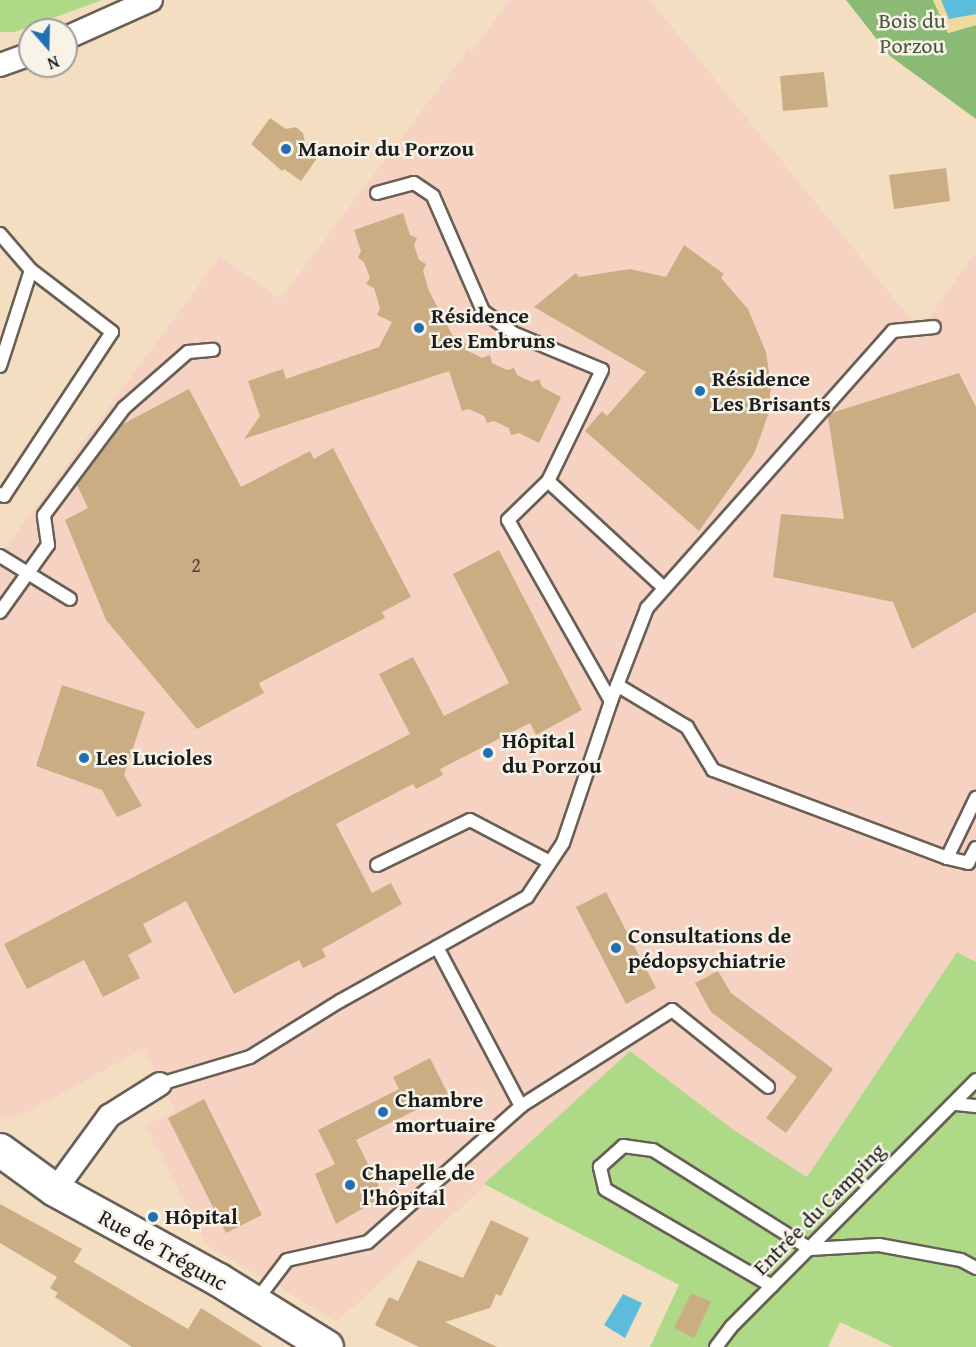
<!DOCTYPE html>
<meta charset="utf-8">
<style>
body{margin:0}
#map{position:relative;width:976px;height:1347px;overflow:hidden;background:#f4dec2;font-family:"Gentium Book Plus",serif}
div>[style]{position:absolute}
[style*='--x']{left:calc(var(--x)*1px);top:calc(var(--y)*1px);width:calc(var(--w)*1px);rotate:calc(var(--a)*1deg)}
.built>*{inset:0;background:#f6d2c3}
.green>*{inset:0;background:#aeda87}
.forest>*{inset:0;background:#8aba74}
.sand>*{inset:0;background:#eeda9e}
.water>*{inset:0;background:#5dbcdb}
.building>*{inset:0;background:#cbad84}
.roads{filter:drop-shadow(2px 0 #686056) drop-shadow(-2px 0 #686056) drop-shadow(0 2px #686056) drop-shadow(0 -2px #686056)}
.lane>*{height:12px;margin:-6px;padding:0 6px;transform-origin:6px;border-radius:6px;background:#fff}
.street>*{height:22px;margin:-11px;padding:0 11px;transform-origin:11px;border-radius:11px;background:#fff}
.secondary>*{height:32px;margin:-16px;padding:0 16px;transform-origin:16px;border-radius:16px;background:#fff}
.dots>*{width:16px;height:16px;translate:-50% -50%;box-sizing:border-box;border:3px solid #f7f3e8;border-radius:50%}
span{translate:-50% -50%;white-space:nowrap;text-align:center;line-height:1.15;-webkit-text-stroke:5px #f7f3e8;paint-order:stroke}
.number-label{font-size:20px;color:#484036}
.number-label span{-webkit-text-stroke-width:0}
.park-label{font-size:22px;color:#48553c}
.poi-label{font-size:22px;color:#1c1c1c;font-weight:700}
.left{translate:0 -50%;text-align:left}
.street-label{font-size:22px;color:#1c1c1c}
.north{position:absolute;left:18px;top:18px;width:60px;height:60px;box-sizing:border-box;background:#f7f3e8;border:2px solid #9f9d96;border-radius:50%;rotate:160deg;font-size:16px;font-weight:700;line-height:24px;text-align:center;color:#1c1c1c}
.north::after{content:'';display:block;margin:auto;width:21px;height:27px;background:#1f6fb2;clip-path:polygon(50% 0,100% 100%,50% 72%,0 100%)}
</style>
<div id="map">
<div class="built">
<div style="clip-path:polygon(510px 0,650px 0,920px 330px,976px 252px,976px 962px,957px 952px,807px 1177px,741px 1137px,630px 1051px,337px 1322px,207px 1245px,145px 1126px,175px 1111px,143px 1049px,19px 1117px,0 1117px,0 555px,220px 256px,280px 299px,468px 49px,472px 51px)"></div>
</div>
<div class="green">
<div style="clip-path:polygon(0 0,102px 0,15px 32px,0 32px)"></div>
<div style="clip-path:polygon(957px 952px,976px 962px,976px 1347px,893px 1347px,840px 1322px,828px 1347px,650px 1347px,679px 1285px,484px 1184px,630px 1051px,732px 1129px,807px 1177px)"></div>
</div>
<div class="forest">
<div style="clip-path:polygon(846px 0,933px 0,948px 33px,976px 25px,976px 119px,890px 56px)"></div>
</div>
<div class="sand">
<div style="clip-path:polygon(933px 0,976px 0,976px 25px,948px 33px)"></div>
</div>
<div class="water">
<div style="clip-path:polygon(941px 0,976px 0,976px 14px,949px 19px)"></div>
<div style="clip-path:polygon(623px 1294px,642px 1303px,625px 1338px,604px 1325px)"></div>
</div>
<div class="building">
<div style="clip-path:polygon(824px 72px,828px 107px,783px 111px,780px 76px)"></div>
<div style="clip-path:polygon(270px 118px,286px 129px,296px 127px,303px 133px,305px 143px,320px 154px,301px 181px,284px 169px,282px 171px,251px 144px)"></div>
<div style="clip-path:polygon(946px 168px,950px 201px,894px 209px,889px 175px)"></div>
<div style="clip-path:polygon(403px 213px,410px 235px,417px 238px,414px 245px,419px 260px,426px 264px,423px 271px,429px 291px,458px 346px,465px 343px,468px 351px,482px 358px,490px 355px,492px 363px,507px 370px,514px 368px,517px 375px,532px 382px,539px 379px,542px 387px,561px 397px,539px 443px,519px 433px,511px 435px,509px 428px,494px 421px,487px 423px,484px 416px,469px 409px,462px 411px,449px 371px,244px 439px,260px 416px,248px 381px,283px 369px,286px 379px,379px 347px,392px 322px,377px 315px,380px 308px,374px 288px,366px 284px,370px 278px,364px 262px,358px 258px,361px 251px,354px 230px)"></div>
<div style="clip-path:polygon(684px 245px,724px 274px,721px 278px,748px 309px,766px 352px,771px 386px,768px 415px,754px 454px,699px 531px,585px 431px,602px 411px,607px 416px,646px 372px,534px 307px,576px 273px,579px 277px,630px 269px,666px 277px)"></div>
<div style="clip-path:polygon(959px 373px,976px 407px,976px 612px,912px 649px,893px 602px,773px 577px,781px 514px,844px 519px,828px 417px,831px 413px)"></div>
<div style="clip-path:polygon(189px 389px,241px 487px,310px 451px,314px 459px,333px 448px,411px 597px,382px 612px,385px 618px,259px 683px,264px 693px,197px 729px,106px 620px,65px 520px,88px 508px,77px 485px,123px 424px)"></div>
<div style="clip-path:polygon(499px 550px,582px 710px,536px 735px,530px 723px,440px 769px,443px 775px,416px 789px,413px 784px,336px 824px,372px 893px,391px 883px,402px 904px,322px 949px,326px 957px,303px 968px,299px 960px,234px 994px,186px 901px,143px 924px,152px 942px,128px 955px,140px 978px,103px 997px,84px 960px,27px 989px,4px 944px,410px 734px,379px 674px,413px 657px,444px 716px,509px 683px,453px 574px)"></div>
<div style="clip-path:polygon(62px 685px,145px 712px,124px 775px,142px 806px,117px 817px,102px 790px,36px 766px)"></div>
<div style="clip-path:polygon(606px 892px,656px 988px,626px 1004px,576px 907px)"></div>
<div style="clip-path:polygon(718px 971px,731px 993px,833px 1069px,786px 1133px,766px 1118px,797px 1077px,711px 1012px,695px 983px)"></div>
<div style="clip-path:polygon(430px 1058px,448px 1094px,356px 1140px,384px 1196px,336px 1224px,315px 1174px,335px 1164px,318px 1130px,399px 1089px,393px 1077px)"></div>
<div style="clip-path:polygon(204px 1099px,262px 1215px,226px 1233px,168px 1118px)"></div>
<div style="clip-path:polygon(0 1204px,82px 1249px,74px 1262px,188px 1329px,201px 1308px,263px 1347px,132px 1347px,55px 1297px,58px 1293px,50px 1288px,57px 1277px,0 1243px)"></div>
<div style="clip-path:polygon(491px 1220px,529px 1238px,501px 1296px,496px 1294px,490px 1308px,445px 1322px,497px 1347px,419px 1347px,375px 1325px,389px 1297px,398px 1301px,418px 1260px,463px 1278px)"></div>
<div style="clip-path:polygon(691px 1293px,711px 1302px,694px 1338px,674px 1328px)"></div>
</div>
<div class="roads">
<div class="lane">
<div style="--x:377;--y:193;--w:38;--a:-15"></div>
<div style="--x:414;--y:183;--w:23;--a:34"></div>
<div style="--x:433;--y:196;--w:125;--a:66.5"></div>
<div style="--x:483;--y:311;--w:37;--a:36"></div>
<div style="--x:513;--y:333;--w:96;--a:22.6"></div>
<div style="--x:602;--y:370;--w:123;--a:115.9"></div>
<div style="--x:548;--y:481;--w:56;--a:135.7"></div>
<div style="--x:508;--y:520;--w:208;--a:60.4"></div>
<div style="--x:0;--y:234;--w:48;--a:49.3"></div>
<div style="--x:0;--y:366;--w:101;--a:-72.1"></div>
<div style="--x:31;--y:270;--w:102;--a:37.4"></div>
<div style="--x:112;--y:332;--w:196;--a:123.4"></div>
<div style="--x:4;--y:496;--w:4;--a:-153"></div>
<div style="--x:548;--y:481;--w:158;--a:42.7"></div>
<div style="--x:0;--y:556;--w:82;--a:31.6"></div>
<div style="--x:0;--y:612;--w:82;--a:-54.4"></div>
<div style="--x:48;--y:545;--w:30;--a:-98"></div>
<div style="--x:44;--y:515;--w:134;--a:-53.2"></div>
<div style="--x:124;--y:408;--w:85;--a:-41.2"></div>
<div style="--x:188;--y:352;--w:25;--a:-5"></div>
<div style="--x:617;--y:685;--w:82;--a:31"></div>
<div style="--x:687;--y:727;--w:50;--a:58.8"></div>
<div style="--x:713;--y:770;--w:250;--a:20.6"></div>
<div style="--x:947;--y:858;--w:22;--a:13"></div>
<div style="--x:968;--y:863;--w:17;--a:-62"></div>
<div style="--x:947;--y:858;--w:67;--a:-64.2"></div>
<div style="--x:377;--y:865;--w:103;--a:-25.8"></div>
<div style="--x:470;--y:820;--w:90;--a:27.7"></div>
<div style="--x:437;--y:947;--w:180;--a:62.2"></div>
<div style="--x:160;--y:1084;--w:94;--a:-16.7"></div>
<div style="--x:250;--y:1057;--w:106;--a:-31.9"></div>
<div style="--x:340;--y:1001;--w:214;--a:-29.1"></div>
<div style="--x:527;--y:897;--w:65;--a:-56.3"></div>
<div style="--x:563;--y:843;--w:150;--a:-71.3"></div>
<div style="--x:611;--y:701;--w:100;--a:-68.8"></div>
<div style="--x:647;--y:608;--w:370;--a:-48.4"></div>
<div style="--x:893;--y:331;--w:41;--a:-5.6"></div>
<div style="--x:956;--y:1104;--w:20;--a:6"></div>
<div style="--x:772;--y:1286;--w:193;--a:-149.9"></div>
<div style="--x:605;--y:1189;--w:23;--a:-103"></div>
<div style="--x:600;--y:1167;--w:31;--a:-42"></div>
<div style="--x:623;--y:1146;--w:30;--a:8"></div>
<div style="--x:653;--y:1150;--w:186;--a:32.2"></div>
<div style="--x:810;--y:1249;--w:69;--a:-3.3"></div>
<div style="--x:879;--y:1245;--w:83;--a:10.4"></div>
<div style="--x:961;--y:1260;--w:17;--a:28"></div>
<div style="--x:256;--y:1301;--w:51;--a:-52.9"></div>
<div style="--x:287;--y:1260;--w:83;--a:-12.5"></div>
<div style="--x:368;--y:1242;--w:205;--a:-41.6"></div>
<div style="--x:521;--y:1106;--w:179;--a:-32.4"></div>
<div style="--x:672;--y:1010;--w:123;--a:38.7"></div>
<div style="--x:716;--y:1347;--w:25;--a:-53"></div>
<div style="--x:731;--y:1327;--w:348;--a:-45.2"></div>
</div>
<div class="street">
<div style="--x:66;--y:38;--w:93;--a:-24.1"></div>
<div style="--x:0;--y:65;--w:32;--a:-20"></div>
<div style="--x:55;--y:1190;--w:92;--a:-53.9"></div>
<div style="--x:109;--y:1116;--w:60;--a:-32.1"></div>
</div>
<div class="secondary">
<div style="--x:0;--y:1150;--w:68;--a:36"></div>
<div style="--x:55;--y:1190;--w:187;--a:28.8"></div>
<div style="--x:219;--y:1280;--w:127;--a:31.8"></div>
</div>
</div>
<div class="dots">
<div style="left:286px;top:149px;background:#1f6fb2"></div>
<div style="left:419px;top:328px;background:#1f6fb2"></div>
<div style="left:700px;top:391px;background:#1f6fb2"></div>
<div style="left:488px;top:753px;background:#1f6fb2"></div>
<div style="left:84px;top:758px;background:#1f6fb2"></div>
<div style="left:616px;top:948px;background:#1f6fb2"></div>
<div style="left:383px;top:1112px;background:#1f6fb2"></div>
<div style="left:350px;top:1185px;background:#1f6fb2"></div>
<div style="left:153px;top:1217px;background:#1f6fb2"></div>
</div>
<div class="number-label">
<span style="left:196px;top:564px">2</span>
</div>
<div class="park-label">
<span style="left:912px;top:33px">Bois du<br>Porzou</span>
</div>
<div class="poi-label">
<span class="left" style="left:298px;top:149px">Manoir du Porzou</span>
<span class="left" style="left:431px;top:328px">Résidence<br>Les Embruns</span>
<span class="left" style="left:712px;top:391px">Résidence<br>Les Brisants</span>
<span class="left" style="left:502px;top:753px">Hôpital<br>du Porzou</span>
<span class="left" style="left:96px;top:758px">Les Lucioles</span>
<span class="left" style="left:628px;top:948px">Consultations de<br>pédopsychiatrie</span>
<span class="left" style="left:395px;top:1112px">Chambre<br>mortuaire</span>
<span class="left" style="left:362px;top:1185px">Chapelle de<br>l'hôpital</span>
<span class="left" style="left:165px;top:1217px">Hôpital</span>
</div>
<div class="street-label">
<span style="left:819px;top:1209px;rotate:-45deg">Entrée du Camping</span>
<span style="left:163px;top:1250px;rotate:29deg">Rue de Trégunc</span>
</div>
<div class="north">N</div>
</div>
